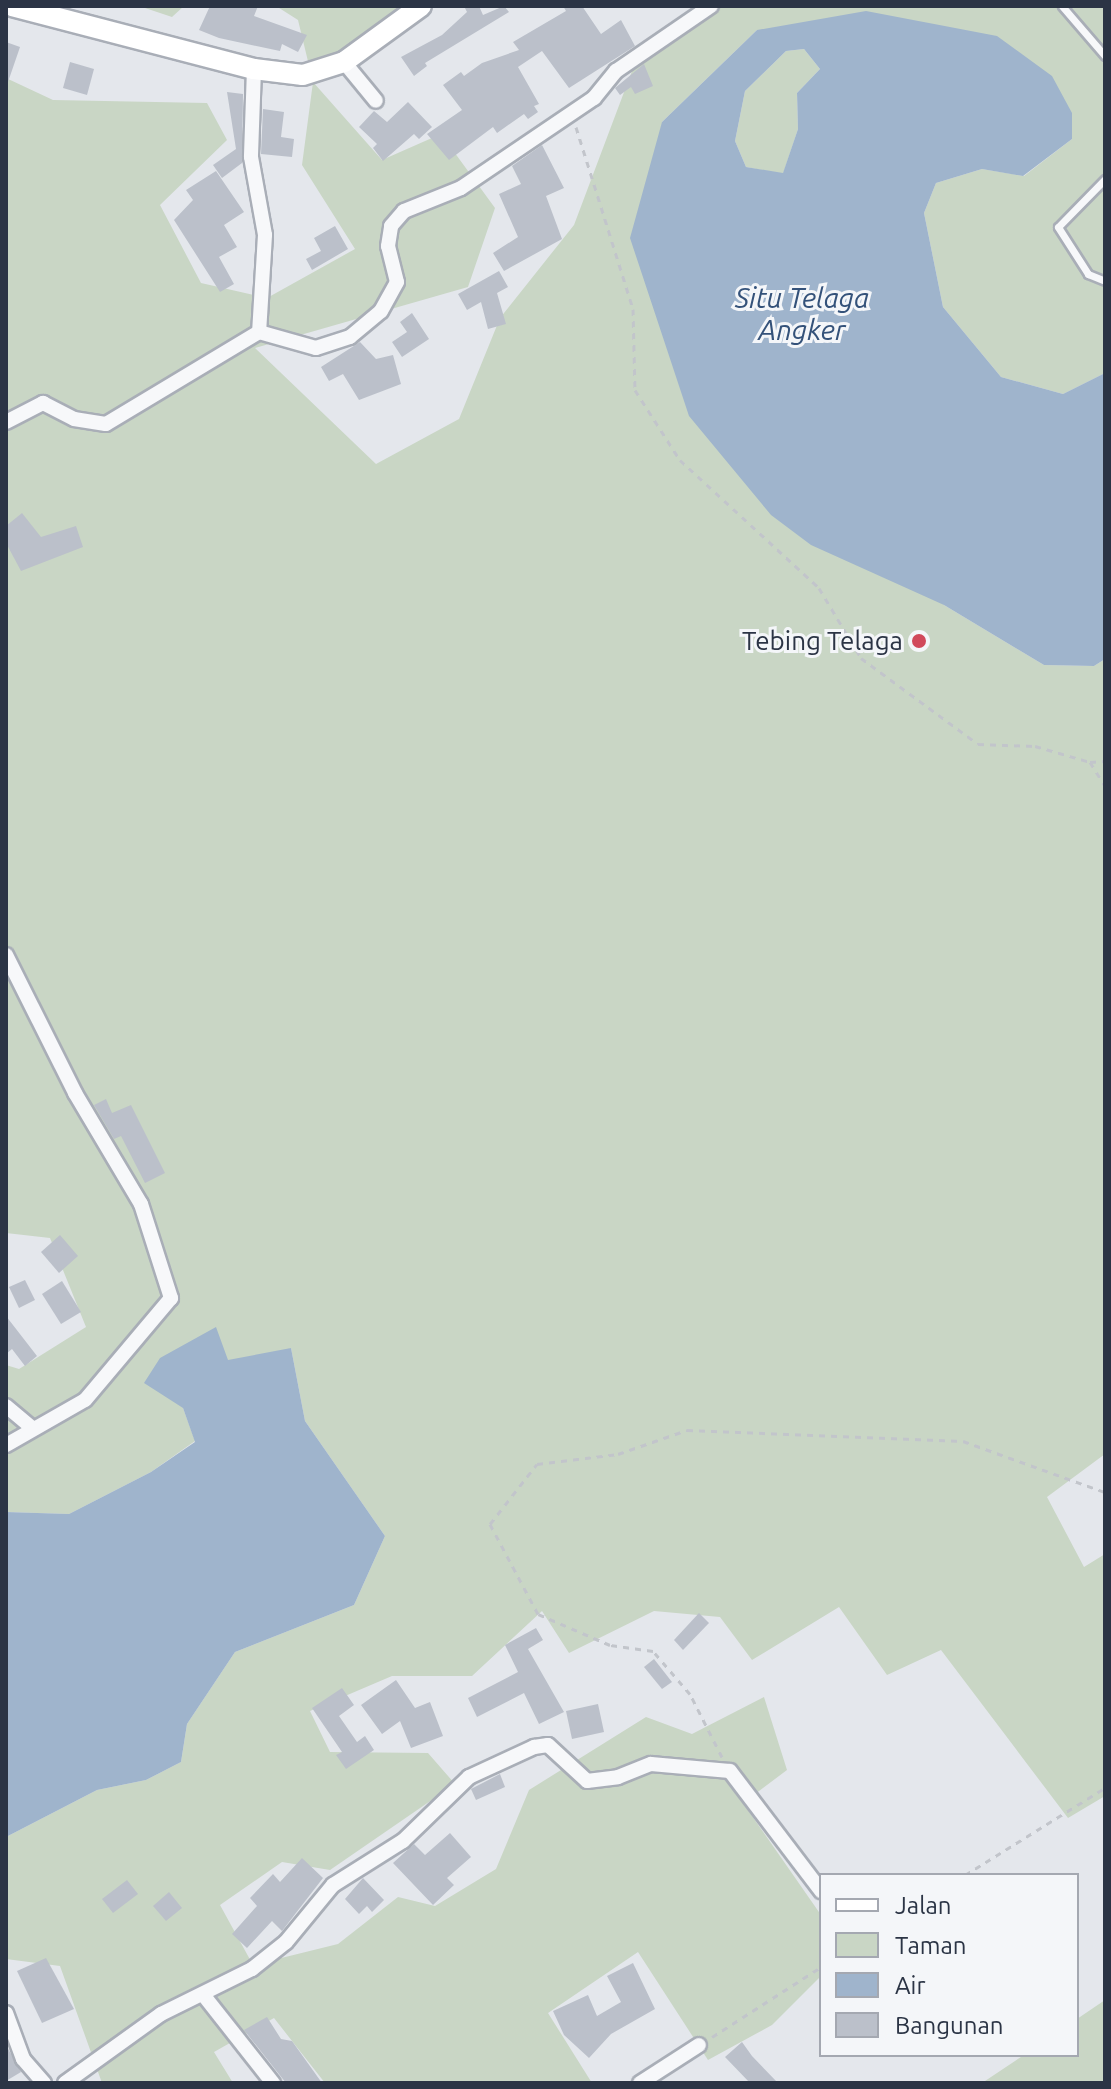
<!DOCTYPE html>
<style>
body{margin:0}
#map{position:relative;width:1111px;height:2089px;overflow:hidden;background:#e4e7ec;font-family:Ubuntu,sans-serif}
div>[style]{position:absolute}
[style*='--x']{left:calc(var(--x)*1px);top:calc(var(--y)*1px);width:calc(var(--w)*1px);rotate:calc(var(--a)*1deg)}
.green>*{inset:0;background:#c9d6c5}
.water>*{inset:0;background:#9fb4cc}
.building>*{inset:0;background:#bbc0ca}
.path>*{height:3px;margin-top:-1.5px;transform-origin:0;background:repeating-linear-gradient(90deg,#c2c5cb 0 6px,transparent 0 12px)}
.roads{filter:drop-shadow(2px 0 #a9aeb7) drop-shadow(-2px 0 #a9aeb7) drop-shadow(0 2px #a9aeb7) drop-shadow(0 -2px #a9aeb7)}
.lane>*{height:7px;margin:-3.5px;padding:0 3.5px;transform-origin:3.5px;border-radius:3.5px;background:#f7f8fa}
.street>*{height:14px;margin:-7px;padding:0 7px;transform-origin:7px;border-radius:7px;background:#f7f8fa}
.secondary>*{height:20px;margin:-10px;padding:0 10px;transform-origin:10px;border-radius:10px;background:#fff}
.dots>*{width:22px;height:22px;translate:-50% -50%;box-sizing:border-box;border:4px solid #f4f6f9;border-radius:50%}
span{translate:-50% -50%;white-space:nowrap;text-align:center;line-height:1.15;-webkit-text-stroke:6px #f4f6f9;paint-order:stroke}
.poi-label{font-size:26px;color:#2b3445}
.right{translate:-100% -50%;text-align:right}
.water-label{font-size:28px;color:#34527a;font-style:italic}
.frame{position:absolute;inset:0;border:8px solid #2b3445;pointer-events:none}
.legend{position:absolute;left:819px;top:1873px;width:260px;height:184px;box-sizing:border-box;background:#f4f6f9;border:2px solid #a4a8b1;margin:0;padding:10px 14px;list-style:none;font-size:24px;color:#2b3445}
.legend li{display:flex;align-items:center;gap:16px;height:40px}
.legend b{width:40px;border:2px solid #a4a8b1}
</style>
<div id="map">
<div class="green">
<div style="clip-path:polygon(139px 6px,184px 6px,172px 17px)"></div>
<div style="clip-path:polygon(276px 6px,422px 6px,313px 82px,382px 160px,441px 134px,495px 208px,468px 287px,255px 348px,376px 464px,459px 419px,500px 318px,574px 225px,632px 71px,720px 6px,1105px 6px,1105px 373px,1063px 394px,1001px 377px,943px 307px,924px 213px,936px 183px,982px 169px,1024px 176px,1072px 139px,757px 30px,662px 122px,944px 605px,1044px 665px,1094px 666px,1105px 659px,1105px 1454px,1047px 1497px,1084px 1567px,1105px 1554px,1105px 1796px,1068px 1818px,941px 1650px,887px 1675px,839px 1607px,752px 1660px,720px 1617px,654px 1611px,569px 1653px,542px 1611px,472px 1676px,392px 1676px,310px 1711px,330px 1752px,428px 1753px,455px 1784px,330px 1870px,282px 1862px,220px 1905px,253px 1965px,338px 1944px,398px 1897px,435px 1906px,496px 1869px,529px 1790px,646px 1717px,692px 1734px,764px 1697px,787px 1770px,743px 1803px,821px 1915px,821px 1976px,772px 2025px,708px 2060px,638px 1952px,548px 2013px,592px 2083px,325px 2083px,274px 2018px,214px 2052px,233px 2083px,102px 2083px,60px 1966px,6px 1959px,6px 1837px,97px 1790px,146px 1780px,181px 1762px,187px 1724px,235px 1652px,354px 1605px,385px 1536px,305px 1421px,291px 1348px,183px 1408px,195px 1441px,151px 1472px,69px 1514px,6px 1512px,6px 1365px,19px 1369px,86px 1327px,50px 1238px,6px 1233px,6px 78px,53px 100px,207px 103px,227px 140px,160px 205px,201px 283px,267px 298px,355px 249px,302px 165px,313px 82px,298px 20px)"></div>
<div style="clip-path:polygon(804px 49px,820px 69px,797px 93px,798px 129px,783px 174px,746px 167px,735px 141px,745px 91px,786px 51px)"></div>
<div style="clip-path:polygon(1105px 2000px,1105px 2083px,982px 2083px,1024px 2055px,1077px 2055px,1077px 2019px)"></div>
</div>
<div class="water">
<div style="clip-path:polygon(evenodd,866px 11px,997px 36px,1052px 76px,1072px 113px,1072px 139px,1023px 176px,982px 169px,936px 183px,924px 213px,943px 307px,1001px 377px,1063px 394px,1105px 373px,1105px 659px,1094px 666px,1044px 665px,944px 605px,811px 545px,771px 515px,689px 416px,630px 238px,662px 122px,757px 30px,866px 11px,804px 49px,820px 69px,797px 93px,798px 129px,783px 173px,746px 167px,735px 141px,745px 91px,786px 51px,804px 49px)"></div>
<div style="clip-path:polygon(216px 1327px,228px 1360px,291px 1348px,305px 1421px,385px 1536px,354px 1605px,235px 1652px,187px 1724px,181px 1762px,146px 1780px,97px 1790px,6px 1837px,6px 1512px,69px 1514px,151px 1472px,195px 1442px,183px 1408px,144px 1383px,160px 1358px)"></div>
</div>
<div class="building">
<div style="clip-path:polygon(210px 6px,258px 6px,254px 16px,307px 35px,298px 52px,282px 44px,280px 51px,219px 38px,199px 30px)"></div>
<div style="clip-path:polygon(464px 6px,479px 6px,483px 15px,504px 6px,509px 12px,425px 63px,427px 66px,414px 76px,401px 57px,442px 35px,467px 12px)"></div>
<div style="clip-path:polygon(563px 6px,582px 6px,601px 34px,621px 20px,635px 46px,569px 88px,542px 51px,518px 67px,539px 104px,534px 106px,538px 112px,528px 119px,524px 114px,497px 133px,493px 127px,449px 160px,427px 134px,462px 110px,443px 85px,461px 72px,464px 76px,482px 63px,519px 50px,513px 42px,566px 11px)"></div>
<div style="clip-path:polygon(6px 42px,20px 47px,8px 82px,6px 81px)"></div>
<div style="clip-path:polygon(70px 62px,94px 69px,87px 95px,63px 88px)"></div>
<div style="clip-path:polygon(644px 64px,653px 86px,635px 94px,631px 87px,620px 95px,615px 88px)"></div>
<div style="clip-path:polygon(227px 92px,243px 94px,242px 163px,222px 178px,213px 165px,236px 149px)"></div>
<div style="clip-path:polygon(408px 102px,432px 127px,419px 139px,414px 134px,383px 161px,373px 148px,377px 144px,359px 127px,374px 111px,387px 122px)"></div>
<div style="clip-path:polygon(263px 109px,284px 112px,281px 137px,294px 139px,292px 157px,261px 154px)"></div>
<div style="clip-path:polygon(542px 145px,564px 188px,546px 196px,562px 239px,504px 271px,493px 253px,518px 237px,499px 194px,521px 184px,512px 166px)"></div>
<div style="clip-path:polygon(216px 171px,244px 212px,224px 225px,237px 247px,219px 257px,234px 284px,220px 292px,174px 220px,193px 200px,186px 190px)"></div>
<div style="clip-path:polygon(335px 226px,348px 249px,312px 270px,306px 259px,321px 251px,314px 238px)"></div>
<div style="clip-path:polygon(499px 271px,508px 287px,497px 293px,506px 324px,488px 329px,481px 302px,467px 310px,458px 294px)"></div>
<div style="clip-path:polygon(412px 313px,429px 339px,402px 357px,392px 342px,407px 332px,400px 322px)"></div>
<div style="clip-path:polygon(360px 342px,376px 359px,393px 355px,401px 384px,359px 400px,343px 374px,329px 381px,321px 367px)"></div>
<div style="clip-path:polygon(22px 513px,41px 537px,76px 526px,83px 547px,21px 571px,6px 543px,6px 526px)"></div>
<div style="clip-path:polygon(106px 1099px,112px 1113px,131px 1105px,165px 1173px,145px 1183px,121px 1136px,114px 1139px,94px 1105px)"></div>
<div style="clip-path:polygon(60px 1235px,78px 1256px,59px 1273px,41px 1252px)"></div>
<div style="clip-path:polygon(25px 1280px,35px 1300px,19px 1308px,9px 1287px)"></div>
<div style="clip-path:polygon(62px 1281px,81px 1312px,61px 1324px,42px 1294px)"></div>
<div style="clip-path:polygon(6px 1316px,37px 1356px,25px 1366px,12px 1349px,6px 1354px)"></div>
<div style="clip-path:polygon(699px 1613px,709px 1623px,683px 1650px,674px 1640px)"></div>
<div style="clip-path:polygon(536px 1628px,543px 1640px,528px 1649px,564px 1712px,539px 1724px,524px 1693px,477px 1717px,468px 1698px,518px 1672px,505px 1645px)"></div>
<div style="clip-path:polygon(654px 1659px,672px 1682px,662px 1689px,644px 1667px)"></div>
<div style="clip-path:polygon(396px 1680px,415px 1708px,430px 1702px,443px 1736px,411px 1748px,400px 1721px,382px 1734px,361px 1705px)"></div>
<div style="clip-path:polygon(342px 1688px,354px 1705px,339px 1716px,357px 1742px,365px 1736px,374px 1750px,346px 1769px,336px 1755px,342px 1752px,312px 1708px)"></div>
<div style="clip-path:polygon(598px 1704px,604px 1732px,572px 1739px,566px 1711px)"></div>
<div style="clip-path:polygon(500px 1774px,505px 1787px,476px 1800px,471px 1789px)"></div>
<div style="clip-path:polygon(450px 1833px,471px 1857px,447px 1878px,454px 1885px,433px 1905px,393px 1863px,414px 1844px,425px 1855px)"></div>
<div style="clip-path:polygon(302px 1858px,323px 1878px,282px 1931px,272px 1921px,247px 1948px,232px 1934px,257px 1906px,250px 1898px,273px 1874px,280px 1882px)"></div>
<div style="clip-path:polygon(363px 1878px,384px 1900px,372px 1912px,367px 1906px,359px 1914px,345px 1899px)"></div>
<div style="clip-path:polygon(127px 1880px,138px 1894px,113px 1913px,102px 1899px)"></div>
<div style="clip-path:polygon(169px 1892px,182px 1908px,166px 1921px,153px 1906px)"></div>
<div style="clip-path:polygon(46px 1958px,74px 2009px,42px 2023px,17px 1971px)"></div>
<div style="clip-path:polygon(633px 1963px,655px 2009px,611px 2034px,589px 2058px,564px 2035px,553px 2011px,588px 1995px,597px 2016px,621px 2002px,607px 1976px)"></div>
<div style="clip-path:polygon(267px 2017px,281px 2039px,292px 2041px,322px 2083px,286px 2083px,244px 2030px)"></div>
<div style="clip-path:polygon(742px 2042px,752px 2056px,778px 2083px,750px 2083px,725px 2057px)"></div>
<div style="clip-path:polygon(6px 2045px,21px 2072px,6px 2081px)"></div>
</div>
<div class="path">
<div style="--x:576;--y:127;--w:191;--a:72.6"></div>
<div style="--x:633;--y:309;--w:81;--a:88.6"></div>
<div style="--x:635;--y:390;--w:83;--a:57.3"></div>
<div style="--x:680;--y:460;--w:189;--a:42.6"></div>
<div style="--x:819;--y:588;--w:82;--a:59"></div>
<div style="--x:861;--y:658;--w:145;--a:36.3"></div>
<div style="--x:978;--y:744;--w:57;--a:2"></div>
<div style="--x:1035;--y:746;--w:57;--a:16.2"></div>
<div style="--x:1090;--y:762;--w:15;--a:-4"></div>
<div style="--x:1090;--y:762;--w:28;--a:58"></div>
<div style="--x:722;--y:1757;--w:71;--a:-116.9"></div>
<div style="--x:690;--y:1694;--w:57;--a:-130.7"></div>
<div style="--x:653;--y:1651;--w:43;--a:-172.1"></div>
<div style="--x:610;--y:1645;--w:78;--a:-156.7"></div>
<div style="--x:538;--y:1614;--w:102;--a:-118.1"></div>
<div style="--x:490;--y:1524;--w:76;--a:-51.9"></div>
<div style="--x:537;--y:1464;--w:82;--a:-7"></div>
<div style="--x:618;--y:1454;--w:73;--a:-19.2"></div>
<div style="--x:687;--y:1430;--w:276;--a:2.3"></div>
<div style="--x:963;--y:1441;--w:151;--a:19.8"></div>
<div style="--x:965;--y:1875;--w:165;--a:-31.9"></div>
<div style="--x:712;--y:2037;--w:130;--a:-32.7"></div>
</div>
<div class="roads">
<div class="lane">
<div style="--x:1062;--y:6;--w:66;--a:49.3"></div>
<div style="--x:1105;--y:179;--w:67;--a:134.4"></div>
<div style="--x:1058;--y:227;--w:56;--a:57.4"></div>
<div style="--x:1088;--y:274;--w:18;--a:22"></div>
</div>
<div class="street">
<div style="--x:344;--y:62;--w:50;--a:50.6"></div>
<div style="--x:254;--y:69;--w:88;--a:92"></div>
<div style="--x:251;--y:157;--w:79;--a:79.8"></div>
<div style="--x:265;--y:235;--w:97;--a:93.5"></div>
<div style="--x:6;--y:422;--w:42;--a:-27.2"></div>
<div style="--x:43;--y:403;--w:35;--a:27"></div>
<div style="--x:74;--y:419;--w:32;--a:9"></div>
<div style="--x:106;--y:424;--w:179;--a:-31"></div>
<div style="--x:259;--y:332;--w:59;--a:15.7"></div>
<div style="--x:316;--y:348;--w:36;--a:-18"></div>
<div style="--x:350;--y:337;--w:40;--a:-40"></div>
<div style="--x:381;--y:311;--w:33;--a:-61"></div>
<div style="--x:397;--y:282;--w:37;--a:-104"></div>
<div style="--x:388;--y:246;--w:20;--a:-81"></div>
<div style="--x:391;--y:226;--w:20;--a:-49"></div>
<div style="--x:404;--y:211;--w:61;--a:-22"></div>
<div style="--x:461;--y:188;--w:161;--a:-34.1"></div>
<div style="--x:594;--y:98;--w:35;--a:-51"></div>
<div style="--x:616;--y:71;--w:115;--a:-34.4"></div>
<div style="--x:6;--y:955;--w:154;--a:63.4"></div>
<div style="--x:75;--y:1093;--w:129;--a:59.3"></div>
<div style="--x:141;--y:1204;--w:99;--a:72.3"></div>
<div style="--x:171;--y:1298;--w:133;--a:130.1"></div>
<div style="--x:85;--y:1400;--w:91;--a:150.3"></div>
<div style="--x:6;--y:1406;--w:35;--a:40"></div>
<div style="--x:205;--y:1997;--w:110;--a:51.7"></div>
<div style="--x:6;--y:2013;--w:49;--a:69.7"></div>
<div style="--x:23;--y:2059;--w:32;--a:49"></div>
<div style="--x:65;--y:2083;--w:118;--a:-35.7"></div>
<div style="--x:161;--y:2014;--w:102;--a:-26.3"></div>
<div style="--x:252;--y:1969;--w:43;--a:-38.5"></div>
<div style="--x:286;--y:1942;--w:74;--a:-50.5"></div>
<div style="--x:333;--y:1885;--w:83;--a:-32.2"></div>
<div style="--x:403;--y:1841;--w:92;--a:-44.1"></div>
<div style="--x:469;--y:1777;--w:72;--a:-24.8"></div>
<div style="--x:534;--y:1747;--w:14;--a:-8"></div>
<div style="--x:548;--y:1745;--w:53;--a:42.7"></div>
<div style="--x:587;--y:1781;--w:31;--a:-7"></div>
<div style="--x:618;--y:1777;--w:35;--a:-22"></div>
<div style="--x:651;--y:1764;--w:79;--a:5.1"></div>
<div style="--x:730;--y:1771;--w:151;--a:52.8"></div>
<div style="--x:640;--y:2083;--w:70;--a:-32.8"></div>
</div>
<div class="secondary">
<div style="--x:12;--y:6;--w:250;--a:14.6"></div>
<div style="--x:254;--y:69;--w:49;--a:7"></div>
<div style="--x:303;--y:75;--w:43;--a:-17.6"></div>
<div style="--x:344;--y:62;--w:95;--a:-36"></div>
</div>
</div>
<div class="dots">
<div style="left:919px;top:641px;background:#d1495b"></div>
</div>
<div class="poi-label">
<span class="right" style="left:903px;top:641px">Tebing Telaga</span>
</div>
<div class="water-label">
<span style="left:802px;top:314px">Situ Telaga<br>Angker</span>
</div>
<div class="frame"></div>
<ul class="legend">
<li><b style="height:10px;background:#fff"></b>Jalan</li>
<li><b style="height:22px;background:#c9d6c5"></b>Taman</li>
<li><b style="height:22px;background:#9fb4cc"></b>Air</li>
<li><b style="height:22px;background:#bbc0ca"></b>Bangunan</li>
</ul>
</div>
